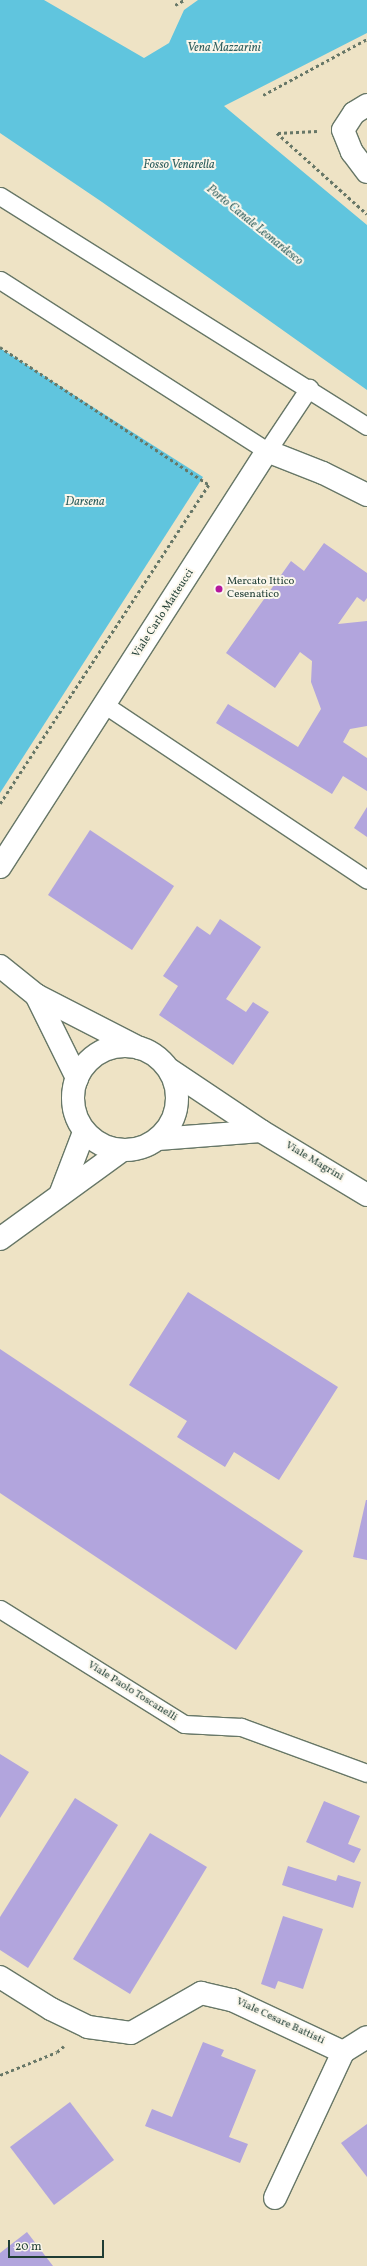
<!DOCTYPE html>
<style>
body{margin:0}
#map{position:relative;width:367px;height:2266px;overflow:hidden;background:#eee3c5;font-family:Vollkorn,serif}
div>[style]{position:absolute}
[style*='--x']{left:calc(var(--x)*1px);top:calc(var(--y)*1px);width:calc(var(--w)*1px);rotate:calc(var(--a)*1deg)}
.water>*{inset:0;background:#60c5de}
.building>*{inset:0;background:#b2a5dd}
.path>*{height:2.5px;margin-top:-1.25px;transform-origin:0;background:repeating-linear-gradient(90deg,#677767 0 3px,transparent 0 6px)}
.roads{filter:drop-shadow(1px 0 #677767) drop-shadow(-1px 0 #677767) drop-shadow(0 1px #677767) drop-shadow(0 -1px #677767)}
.service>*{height:17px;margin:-8.5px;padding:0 8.5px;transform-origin:8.5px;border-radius:8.5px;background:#fff}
.minor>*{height:22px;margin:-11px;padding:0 11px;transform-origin:11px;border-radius:11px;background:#fff}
.tertiary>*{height:22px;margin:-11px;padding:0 11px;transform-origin:11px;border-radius:11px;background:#fff}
.tertiary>.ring{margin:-11px;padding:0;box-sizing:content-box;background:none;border:22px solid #fff;border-radius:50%}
.dots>*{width:11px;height:11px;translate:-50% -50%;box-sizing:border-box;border:2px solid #fbf7ec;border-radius:50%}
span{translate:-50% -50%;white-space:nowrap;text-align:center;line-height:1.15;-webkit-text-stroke:4px #fbf7ec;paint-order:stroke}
.poi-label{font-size:11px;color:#1f3d34}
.left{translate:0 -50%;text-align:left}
.street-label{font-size:11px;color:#1f3d34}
.water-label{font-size:12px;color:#2f5f5e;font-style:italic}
.scale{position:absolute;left:8px;top:2240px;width:96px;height:18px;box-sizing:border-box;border:2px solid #1f3d34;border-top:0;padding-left:5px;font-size:12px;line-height:14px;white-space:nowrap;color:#1f3d34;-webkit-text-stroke:3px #fbf7ec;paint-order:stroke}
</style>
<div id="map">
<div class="water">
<div style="clip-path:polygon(0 0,44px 0,144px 58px,169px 43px,184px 10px,198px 0,367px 0,367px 33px,224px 106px,367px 225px,367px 390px,102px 202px,0 133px)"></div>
<div style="clip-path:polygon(0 348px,203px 477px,0 793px)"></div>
</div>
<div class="building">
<div style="clip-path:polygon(324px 543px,367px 573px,367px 598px,364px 602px,357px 597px,338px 624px,367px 621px,367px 726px,350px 729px,343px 742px,367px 758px,367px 791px,343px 776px,332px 794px,216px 723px,228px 704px,298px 747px,321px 709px,311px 682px,312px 661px,300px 652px,275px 688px,226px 653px,291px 561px,304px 571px)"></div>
<div style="clip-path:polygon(367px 807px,367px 837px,354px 828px)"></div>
<div style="clip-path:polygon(90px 830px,174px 886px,132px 950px,48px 895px)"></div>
<div style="clip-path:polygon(220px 919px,261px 947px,226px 999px,246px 1012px,253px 1002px,269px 1012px,233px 1065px,159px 1015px,178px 986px,163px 976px,197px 926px,210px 935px)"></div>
<div style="clip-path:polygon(188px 1292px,338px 1387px,279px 1480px,234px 1452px,225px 1467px,177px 1437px,187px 1421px,129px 1385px)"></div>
<div style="clip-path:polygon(0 1349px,303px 1551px,236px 1650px,0 1493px)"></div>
<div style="clip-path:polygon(366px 1500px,367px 1500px,367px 1560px,353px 1557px)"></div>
<div style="clip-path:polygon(0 1754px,29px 1772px,0 1818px)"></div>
<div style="clip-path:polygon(75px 1798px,118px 1825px,28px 1968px,0 1950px,0 1917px)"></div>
<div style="clip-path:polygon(324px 1801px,360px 1816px,348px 1844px,361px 1849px,354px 1863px,306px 1842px)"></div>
<div style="clip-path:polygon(150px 1833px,207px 1867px,130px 1994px,73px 1959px)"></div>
<div style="clip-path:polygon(288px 1866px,336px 1881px,338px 1875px,361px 1882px,353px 1908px,282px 1885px)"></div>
<div style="clip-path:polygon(283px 1916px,323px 1929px,303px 1989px,278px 1981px,275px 1989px,261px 1984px)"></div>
<div style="clip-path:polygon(203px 2042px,224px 2050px,221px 2056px,256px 2070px,229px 2137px,248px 2144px,240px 2163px,145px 2126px,152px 2109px,172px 2117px)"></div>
<div style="clip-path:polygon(70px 2102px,114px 2160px,54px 2205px,10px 2147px)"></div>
<div style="clip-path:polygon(367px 2124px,367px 2177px,341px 2143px)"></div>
<div style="clip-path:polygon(27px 2232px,53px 2266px,0 2266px,0 2253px)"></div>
</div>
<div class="path">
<div style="--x:175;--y:5;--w:10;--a:-29"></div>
<div style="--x:263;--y:95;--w:118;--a:-28.3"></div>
<div style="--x:277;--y:133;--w:121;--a:42"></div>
<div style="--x:278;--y:133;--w:39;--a:-3"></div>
<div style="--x:0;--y:347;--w:250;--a:33.4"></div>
<div style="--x:209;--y:485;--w:381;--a:123.2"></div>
<div style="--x:0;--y:2075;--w:61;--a:-22"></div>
<div style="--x:57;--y:2052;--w:9;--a:-41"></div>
</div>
<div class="roads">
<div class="service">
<div style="--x:0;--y:196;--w:433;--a:32.1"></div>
<div style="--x:0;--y:280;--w:317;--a:32.6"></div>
<div style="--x:267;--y:451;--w:76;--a:-56.3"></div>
<div style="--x:105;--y:705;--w:315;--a:33.7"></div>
<div style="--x:0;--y:1609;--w:217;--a:32"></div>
<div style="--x:184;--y:1724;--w:57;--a:3"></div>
<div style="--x:241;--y:1727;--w:134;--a:20.1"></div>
</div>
<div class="minor">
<div style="--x:367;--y:105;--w:15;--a:148"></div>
<div style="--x:354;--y:113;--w:20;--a:123"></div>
<div style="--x:343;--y:130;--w:24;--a:68"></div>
<div style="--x:352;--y:152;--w:25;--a:53"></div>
<div style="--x:0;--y:867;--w:494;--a:-57.3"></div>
<div style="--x:267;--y:451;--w:60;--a:21.4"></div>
<div style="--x:323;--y:473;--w:49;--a:26.6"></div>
<div style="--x:0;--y:966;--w:46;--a:38.9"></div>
<div style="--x:36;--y:995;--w:116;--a:27.2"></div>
<div style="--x:36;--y:995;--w:93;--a:63.7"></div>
<div style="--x:0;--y:1977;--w:60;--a:32.1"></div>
<div style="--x:51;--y:2009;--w:41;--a:25.9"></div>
<div style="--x:88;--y:2027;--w:43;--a:7.9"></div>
<div style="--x:131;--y:2033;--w:81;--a:-29.7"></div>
<div style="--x:201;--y:1993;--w:32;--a:13"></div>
<div style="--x:232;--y:2000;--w:123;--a:25.1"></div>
<div style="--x:275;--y:2198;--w:161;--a:-65"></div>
<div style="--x:343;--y:2052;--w:28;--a:-32"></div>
</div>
<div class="tertiary">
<div class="ring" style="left:73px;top:1046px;width:82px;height:82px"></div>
<div style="--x:170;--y:1070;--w:110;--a:33.8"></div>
<div style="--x:261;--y:1131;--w:124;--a:31.1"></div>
<div style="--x:158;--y:1139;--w:103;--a:-4.4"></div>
<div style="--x:60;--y:1195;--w:67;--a:-69.1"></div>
<div style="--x:0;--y:1239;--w:150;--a:-36"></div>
</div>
</div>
<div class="dots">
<div style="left:219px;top:589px;background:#b5179e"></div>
</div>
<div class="poi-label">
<span class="left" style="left:227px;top:589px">Mercato Ittico<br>Cesenatico</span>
</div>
<div class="street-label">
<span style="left:164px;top:614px;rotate:-57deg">Viale Carlo Matteucci</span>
<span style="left:314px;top:1162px;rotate:31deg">Viale Magrini</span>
<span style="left:132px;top:1692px;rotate:32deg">Viale Paolo Toscanelli</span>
<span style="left:280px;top:2022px;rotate:25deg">Viale Cesare Battisti</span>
</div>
<div class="water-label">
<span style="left:224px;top:49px">Vena Mazzarini</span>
<span style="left:179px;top:166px">Fosso Venarella</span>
<span style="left:254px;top:226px;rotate:39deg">Porto Canale Leonardesco</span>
<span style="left:85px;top:503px">Darsena</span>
</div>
<div class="scale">20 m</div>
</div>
